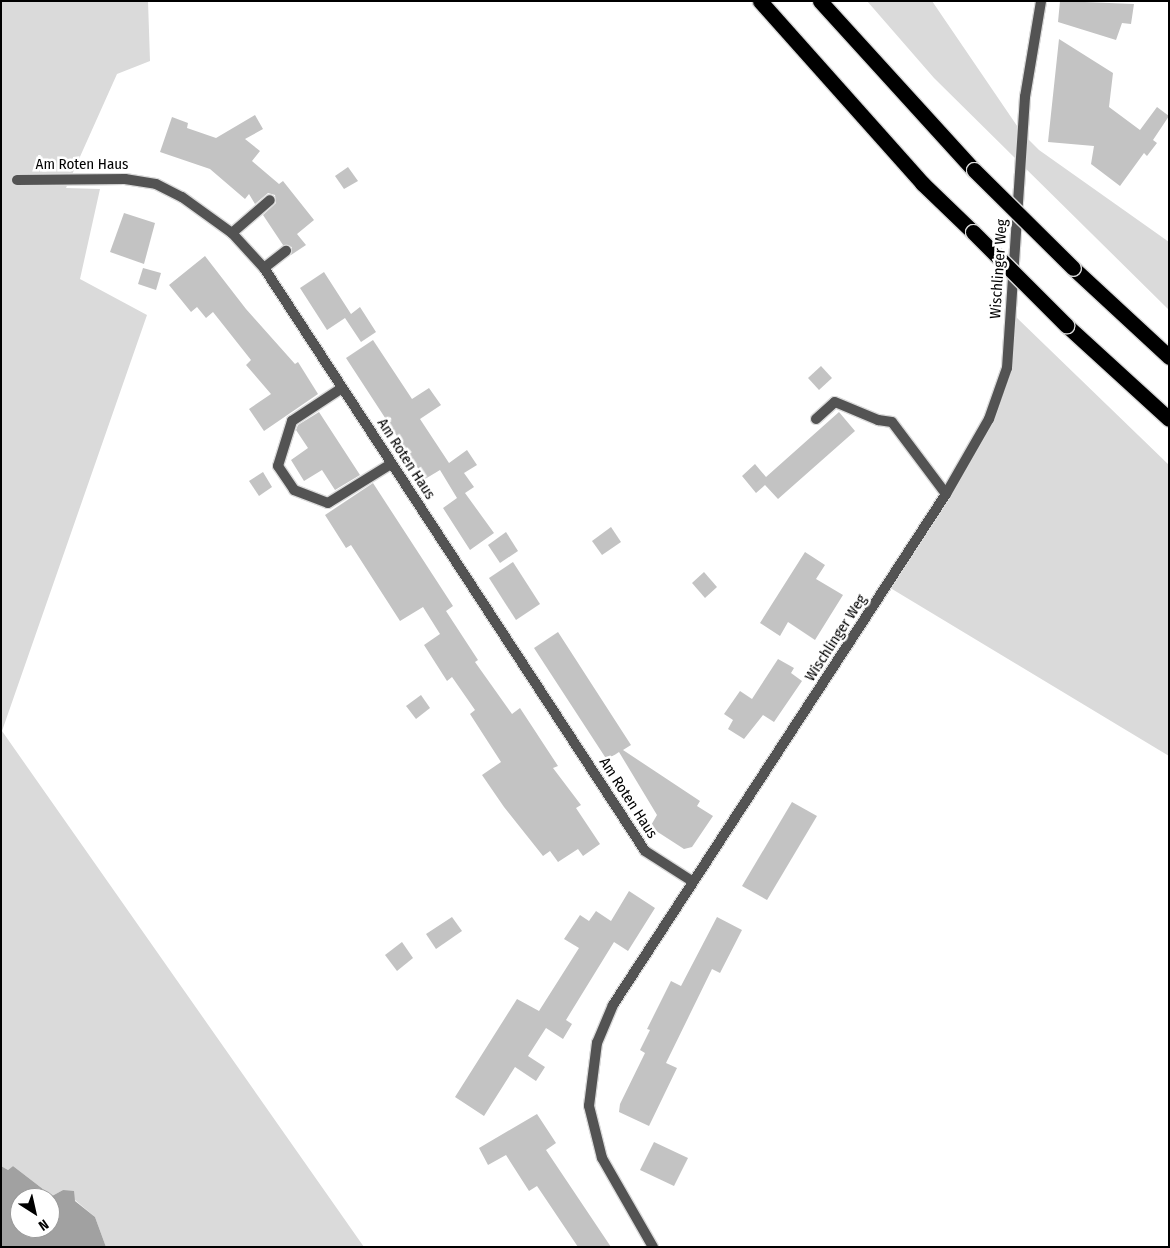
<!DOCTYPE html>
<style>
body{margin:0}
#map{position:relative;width:1170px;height:1248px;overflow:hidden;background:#fff;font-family:"Fira Sans Condensed",sans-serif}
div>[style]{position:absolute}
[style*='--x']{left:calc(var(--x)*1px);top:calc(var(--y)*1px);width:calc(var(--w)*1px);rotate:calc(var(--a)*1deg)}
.green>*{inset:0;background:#dadada}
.water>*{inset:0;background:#a1a1a1}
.building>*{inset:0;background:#c3c3c3}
.roads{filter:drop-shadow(1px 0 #dbdbdb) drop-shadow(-1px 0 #dbdbdb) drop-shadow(0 1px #dbdbdb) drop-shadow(0 -1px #dbdbdb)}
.service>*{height:10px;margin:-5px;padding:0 5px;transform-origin:5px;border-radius:5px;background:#535353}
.minor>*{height:10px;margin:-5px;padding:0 5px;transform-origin:5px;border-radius:5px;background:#535353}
.motorway>*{height:15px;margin:-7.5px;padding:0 7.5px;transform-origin:7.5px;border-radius:7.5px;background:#000}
.bridges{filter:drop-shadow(1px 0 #dbdbdb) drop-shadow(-1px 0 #dbdbdb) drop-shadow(0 1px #dbdbdb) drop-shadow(0 -1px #dbdbdb)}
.motorway-bridge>*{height:15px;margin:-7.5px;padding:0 7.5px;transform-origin:7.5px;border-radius:7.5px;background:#000}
span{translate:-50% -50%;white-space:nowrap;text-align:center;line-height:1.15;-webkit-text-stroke:5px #fff;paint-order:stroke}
.street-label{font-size:15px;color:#000}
.frame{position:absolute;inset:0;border:2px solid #000;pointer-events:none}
.north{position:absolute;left:10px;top:1188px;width:50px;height:50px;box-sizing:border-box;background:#fff;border:1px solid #999;border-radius:50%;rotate:145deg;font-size:14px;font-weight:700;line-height:20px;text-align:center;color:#000}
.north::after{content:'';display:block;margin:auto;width:18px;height:22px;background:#000;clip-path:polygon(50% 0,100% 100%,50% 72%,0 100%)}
</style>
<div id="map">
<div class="green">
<div style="clip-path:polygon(1px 1px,148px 1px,150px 61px,117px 74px,66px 188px,100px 189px,80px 279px,147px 315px,2px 731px,364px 1247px,106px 1247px,95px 1217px,63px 1190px,52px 1196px,13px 1166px,8px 1170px,1px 1166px)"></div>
<div style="clip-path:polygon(867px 1px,932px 1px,1022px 133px,1039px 150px,1169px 242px,1169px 310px,934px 78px)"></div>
<div style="clip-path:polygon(1016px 317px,1169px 465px,1169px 756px,887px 586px,962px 467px,1007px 368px)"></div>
</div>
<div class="water">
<div style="clip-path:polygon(evenodd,1px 1166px,8px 1170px,13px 1166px,52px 1196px,63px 1190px,74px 1191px,75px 1201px,95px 1217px,106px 1247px,1px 1247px,1px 1166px,20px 1198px,50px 1198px,50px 1228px,20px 1228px,20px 1198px)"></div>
</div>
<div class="building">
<div style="clip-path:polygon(1060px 1px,1134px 4px,1131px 24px,1122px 23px,1116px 40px,1058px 22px)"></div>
<div style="clip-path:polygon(1059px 39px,1113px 73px,1109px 107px,1140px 130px,1157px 107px,1169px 116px,1153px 140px,1157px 143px,1147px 156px,1144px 153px,1120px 186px,1091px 164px,1094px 146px,1048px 142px)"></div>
<div style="clip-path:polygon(255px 115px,263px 129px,245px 139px,260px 151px,252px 161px,279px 184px,283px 181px,314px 220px,297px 234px,306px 245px,291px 255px,292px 247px,283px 245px,263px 215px,276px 203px,275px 195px,268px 193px,255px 204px,249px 194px,245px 199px,210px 169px,160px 152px,172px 117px,188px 123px,187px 128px,216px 138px)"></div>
<div style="clip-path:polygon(348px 167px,358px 181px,344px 189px,335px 176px)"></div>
<div style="clip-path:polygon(124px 213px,155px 223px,144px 264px,110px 252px)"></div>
<div style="clip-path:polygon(205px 256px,246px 309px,295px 364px,298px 362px,318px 394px,264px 431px,249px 409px,271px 394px,246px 365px,251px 360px,213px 312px,206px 318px,197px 307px,191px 312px,169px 285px)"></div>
<div style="clip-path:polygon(143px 268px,161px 273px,156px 290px,138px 284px)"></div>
<div style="clip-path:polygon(324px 272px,351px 314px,360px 307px,376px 332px,361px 342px,345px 318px,327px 330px,300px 288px)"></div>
<div style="clip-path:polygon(373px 340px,412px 399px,429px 388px,441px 405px,420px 419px,449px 463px,467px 450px,477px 465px,464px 473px,474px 487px,465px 493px,494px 533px,470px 550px,443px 508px,457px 498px,440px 470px,425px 479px,346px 358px)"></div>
<div style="clip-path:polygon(821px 366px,832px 378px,819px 390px,808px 378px)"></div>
<div style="clip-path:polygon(319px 412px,360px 475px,335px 490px,322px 470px,304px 481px,291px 460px,308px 448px,296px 430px,298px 425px)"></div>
<div style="clip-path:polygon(839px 412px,855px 431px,778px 499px,765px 485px,756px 493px,742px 476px,755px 464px,766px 477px)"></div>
<div style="clip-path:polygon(263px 472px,272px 487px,259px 496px,249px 481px)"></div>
<div style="clip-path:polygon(373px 483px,453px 606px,446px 611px,478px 660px,475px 662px,512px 714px,520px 708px,558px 766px,553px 768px,581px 805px,576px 808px,600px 844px,583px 856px,578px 849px,558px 862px,550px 851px,543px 856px,504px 807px,482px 775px,501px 762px,470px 714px,475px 710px,452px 677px,447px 681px,424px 645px,440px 634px,423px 607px,400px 621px,351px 545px,346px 548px,325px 515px)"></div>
<div style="clip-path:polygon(611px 527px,621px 542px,602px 555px,592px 541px)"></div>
<div style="clip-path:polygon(506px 532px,518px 551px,500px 563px,488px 545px)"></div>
<div style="clip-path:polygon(805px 552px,825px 565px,816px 579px,843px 595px,815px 640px,788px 622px,780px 636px,760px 623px)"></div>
<div style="clip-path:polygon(513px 562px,540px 604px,516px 620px,489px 578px)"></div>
<div style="clip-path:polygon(704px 572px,717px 587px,705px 598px,692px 583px)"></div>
<div style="clip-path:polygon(558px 632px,631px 745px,623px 750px,700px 801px,697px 806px,713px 816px,692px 847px,684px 849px,650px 827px,657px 815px,619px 752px,607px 760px,534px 648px)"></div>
<div style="clip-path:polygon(778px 659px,794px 668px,791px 673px,802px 681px,774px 722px,763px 715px,744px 739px,728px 729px,733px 720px,724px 714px,740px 691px,752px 699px)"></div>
<div style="clip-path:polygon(421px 695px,430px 708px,416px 719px,406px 706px)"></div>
<div style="clip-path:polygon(792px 802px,817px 816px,767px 900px,742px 886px)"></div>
<div style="clip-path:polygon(629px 891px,655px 908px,628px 951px,614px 942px,566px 1020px,572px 1024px,563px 1039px,546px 1028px,528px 1056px,545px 1067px,536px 1081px,515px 1067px,484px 1116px,455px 1097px,517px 999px,539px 1011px,579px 948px,564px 939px,580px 915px,589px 921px,596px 911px,611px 921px)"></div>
<div style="clip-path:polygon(452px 917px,462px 931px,436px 949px,426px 934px)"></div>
<div style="clip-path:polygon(717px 917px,742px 930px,720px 973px,712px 969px,666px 1063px,677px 1068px,649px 1126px,619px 1112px,620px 1104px,645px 1053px,640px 1050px,650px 1030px,647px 1029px,671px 981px,681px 986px)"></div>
<div style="clip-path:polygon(402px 942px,413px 958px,397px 971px,385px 955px)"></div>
<div style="clip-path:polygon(537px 1114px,556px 1143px,546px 1150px,611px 1247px,578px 1247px,537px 1186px,529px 1191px,506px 1155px,488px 1165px,479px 1148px)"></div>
<div style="clip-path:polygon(654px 1142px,688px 1158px,674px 1186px,640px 1170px)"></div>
</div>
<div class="roads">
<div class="service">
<div style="--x:232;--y:233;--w:50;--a:-41"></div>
<div style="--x:264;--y:268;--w:28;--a:-38"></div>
<div style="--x:342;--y:388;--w:60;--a:146.6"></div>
<div style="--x:292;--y:421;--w:47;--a:107.3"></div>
<div style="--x:278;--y:466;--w:29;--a:56"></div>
<div style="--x:294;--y:490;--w:36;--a:21"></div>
<div style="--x:328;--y:503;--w:74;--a:-31.8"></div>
<div style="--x:816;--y:419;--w:25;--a:-42"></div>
<div style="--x:835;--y:402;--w:47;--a:22.7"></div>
<div style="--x:878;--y:420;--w:14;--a:8"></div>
<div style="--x:892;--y:422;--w:90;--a:53.1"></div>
</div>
<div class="minor">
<div style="--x:17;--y:180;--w:108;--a:-0.5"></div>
<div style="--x:125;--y:179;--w:31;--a:9"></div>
<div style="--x:156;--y:184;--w:29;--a:27"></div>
<div style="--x:182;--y:197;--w:62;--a:35.8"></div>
<div style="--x:232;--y:233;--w:47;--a:47.6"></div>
<div style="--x:264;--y:268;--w:696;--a:56.83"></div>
<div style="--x:645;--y:851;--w:56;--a:32.6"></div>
<div style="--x:653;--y:1247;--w:103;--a:-119.8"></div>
<div style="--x:602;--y:1158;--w:54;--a:-104"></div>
<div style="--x:589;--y:1106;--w:64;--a:-82.8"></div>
<div style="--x:597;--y:1043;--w:41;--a:-67.2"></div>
<div style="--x:613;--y:1005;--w:610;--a:-56.91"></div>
<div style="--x:946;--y:494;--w:86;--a:-60.2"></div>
<div style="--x:989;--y:419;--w:54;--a:-70.6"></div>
<div style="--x:1007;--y:368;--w:272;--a:-86.2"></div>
<div style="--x:1025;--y:97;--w:97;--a:-80.5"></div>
</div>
<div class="motorway">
<div style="--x:760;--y:1;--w:244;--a:48.3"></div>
<div style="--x:922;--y:183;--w:71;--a:43.9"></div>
<div style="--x:820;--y:1;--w:229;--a:47.7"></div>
<div style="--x:1073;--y:268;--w:131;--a:42.8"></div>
<div style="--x:1066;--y:325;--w:139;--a:42.4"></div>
</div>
</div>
<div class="bridges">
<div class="motorway-bridge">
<div style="--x:974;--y:170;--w:139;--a:44.7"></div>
<div style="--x:973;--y:232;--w:132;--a:45"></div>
</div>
</div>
<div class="street-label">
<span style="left:82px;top:165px">Am Roten Haus</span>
<span style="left:999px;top:269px;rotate:-86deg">Wischlinger Weg</span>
<span style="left:406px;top:459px;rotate:57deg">Am Roten Haus</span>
<span style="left:836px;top:638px;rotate:-57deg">Wischlinger Weg</span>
<span style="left:628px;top:798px;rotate:57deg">Am Roten Haus</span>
</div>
<div class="frame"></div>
<div class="north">N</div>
</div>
